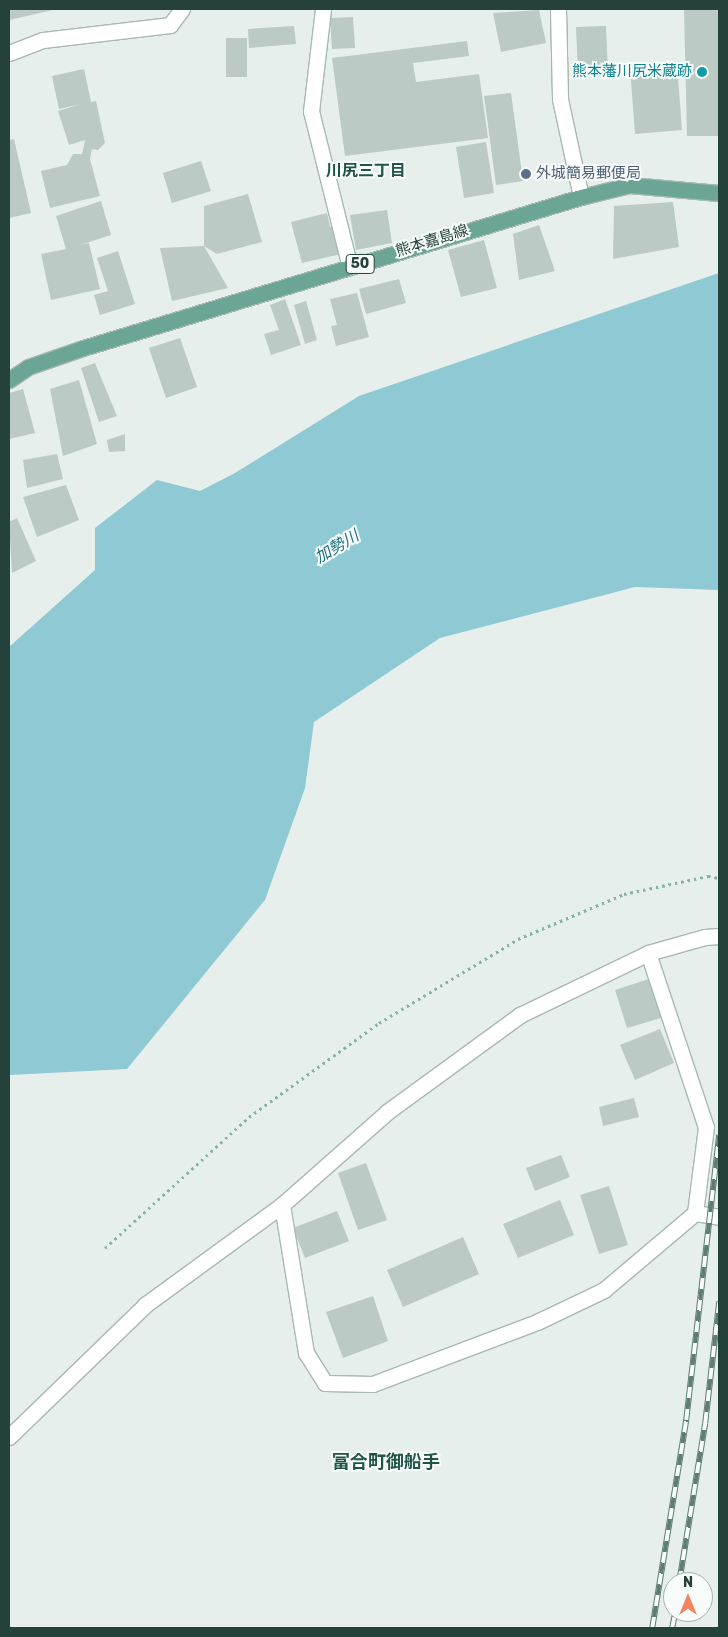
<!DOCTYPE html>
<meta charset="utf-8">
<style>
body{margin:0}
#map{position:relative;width:728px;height:1637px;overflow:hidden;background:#e6efeb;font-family:Rubik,"Noto Sans JP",sans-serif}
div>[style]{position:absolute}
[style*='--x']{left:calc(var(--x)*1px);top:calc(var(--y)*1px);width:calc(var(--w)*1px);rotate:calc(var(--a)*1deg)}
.water>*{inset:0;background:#8ec9d4}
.building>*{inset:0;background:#bbcac4}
.path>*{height:3px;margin-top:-1.5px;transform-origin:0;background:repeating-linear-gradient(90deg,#86b3a5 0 2.5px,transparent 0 6.5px)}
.roads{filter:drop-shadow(1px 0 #a8b8b2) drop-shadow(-1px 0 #a8b8b2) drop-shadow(0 1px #a8b8b2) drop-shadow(0 -1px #a8b8b2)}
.minor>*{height:15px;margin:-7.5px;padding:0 7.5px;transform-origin:7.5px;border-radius:7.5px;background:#fff}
.major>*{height:15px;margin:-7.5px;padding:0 7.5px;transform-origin:7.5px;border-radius:7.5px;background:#6aa596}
.rail>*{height:5.5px;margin-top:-2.75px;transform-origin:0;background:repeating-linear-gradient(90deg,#f7fbf9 0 11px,#5f7d75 0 22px);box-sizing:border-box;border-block:1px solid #5f7d75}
.dots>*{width:14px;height:14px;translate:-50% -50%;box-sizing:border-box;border:2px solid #f7fbf9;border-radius:50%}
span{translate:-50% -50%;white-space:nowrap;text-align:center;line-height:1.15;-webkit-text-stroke:4px #f7fbf9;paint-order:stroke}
.shield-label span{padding:1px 4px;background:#f7fbf9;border:1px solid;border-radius:4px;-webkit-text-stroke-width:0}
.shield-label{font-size:14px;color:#24423a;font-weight:700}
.culture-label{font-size:15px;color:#0d838f}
.right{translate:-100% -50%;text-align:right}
.service-label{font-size:15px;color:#4e5e75}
.left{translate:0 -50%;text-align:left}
.street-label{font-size:15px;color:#24423a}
.neighbourhood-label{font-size:16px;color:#1f5548;font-weight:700}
.water-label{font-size:16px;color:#1c6f80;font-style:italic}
.quarter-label{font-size:18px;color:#1f5548;font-weight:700}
.frame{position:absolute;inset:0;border:10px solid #24423a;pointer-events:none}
.north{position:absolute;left:663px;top:1572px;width:50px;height:50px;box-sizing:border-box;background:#f7fbf9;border:1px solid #a3b1ad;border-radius:50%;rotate:0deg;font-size:14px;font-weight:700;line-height:20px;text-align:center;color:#24423a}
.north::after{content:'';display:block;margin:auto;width:18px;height:22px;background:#f4845f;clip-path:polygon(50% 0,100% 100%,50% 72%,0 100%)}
</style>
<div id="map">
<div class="water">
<div style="clip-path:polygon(719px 273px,719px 590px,635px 587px,440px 638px,314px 722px,305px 788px,265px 900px,127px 1069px,9px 1075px,9px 647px,95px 570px,95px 528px,157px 480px,200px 491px,235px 473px,359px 396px)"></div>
</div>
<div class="building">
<div style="clip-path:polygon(9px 9px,53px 9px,53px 10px,9px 20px)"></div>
<div style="clip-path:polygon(684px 9px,719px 9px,719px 136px,687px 136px)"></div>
<div style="clip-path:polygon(539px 10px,546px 43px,501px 52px,493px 13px)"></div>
<div style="clip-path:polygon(353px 17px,355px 48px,332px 49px,330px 18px)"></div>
<div style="clip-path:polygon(294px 26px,296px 44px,249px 48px,248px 29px)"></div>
<div style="clip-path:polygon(606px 26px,608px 74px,578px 75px,576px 27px)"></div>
<div style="clip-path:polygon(226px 38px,247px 38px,247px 77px,226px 77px)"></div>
<div style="clip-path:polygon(467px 41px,469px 56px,413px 63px,416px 82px,479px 74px,488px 138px,345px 156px,332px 58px)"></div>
<div style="clip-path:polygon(677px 65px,682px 130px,635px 134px,630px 68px)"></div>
<div style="clip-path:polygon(84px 69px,91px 102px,96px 101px,105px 143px,98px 150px,92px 149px,90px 159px,100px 196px,50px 208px,41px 171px,67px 165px,73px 154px,82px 154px,85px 140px,69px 145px,58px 111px,81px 104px,59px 109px,52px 76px)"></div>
<div style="clip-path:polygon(511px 93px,523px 181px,496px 185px,484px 96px)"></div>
<div style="clip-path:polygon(14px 139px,31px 213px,9px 218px,9px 140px)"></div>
<div style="clip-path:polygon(486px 142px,494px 193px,464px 198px,456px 147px)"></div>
<div style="clip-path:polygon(201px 161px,211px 191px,172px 203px,163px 173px)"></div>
<div style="clip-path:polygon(248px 194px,262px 242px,217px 254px,204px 246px,204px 206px)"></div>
<div style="clip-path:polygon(101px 201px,111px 235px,80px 245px,89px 243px,100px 289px,51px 300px,41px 254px,66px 249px,56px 216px)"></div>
<div style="clip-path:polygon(673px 202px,679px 247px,613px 259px,614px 206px)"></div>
<div style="clip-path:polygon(387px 210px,392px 243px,356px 250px,350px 215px)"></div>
<div style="clip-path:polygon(327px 213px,330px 227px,334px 226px,341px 254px,302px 263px,291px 222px)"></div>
<div style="clip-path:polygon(539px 225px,555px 271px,519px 280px,513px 234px)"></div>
<div style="clip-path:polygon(484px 240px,497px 288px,461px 297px,448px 250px)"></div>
<div style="clip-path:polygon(204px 246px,228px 288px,172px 301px,160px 248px)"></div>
<div style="clip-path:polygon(118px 251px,135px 304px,100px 315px,94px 295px,108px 291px,97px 258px)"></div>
<div style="clip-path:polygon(399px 279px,406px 303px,366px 314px,359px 289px)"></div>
<div style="clip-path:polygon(357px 293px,369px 337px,336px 346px,331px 326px,337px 325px,330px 299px)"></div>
<div style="clip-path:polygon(285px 299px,301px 345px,271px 355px,264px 334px,279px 330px,270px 305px)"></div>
<div style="clip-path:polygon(306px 301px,317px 340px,305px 344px,294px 305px)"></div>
<div style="clip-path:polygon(180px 338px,197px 387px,166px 398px,149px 348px)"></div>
<div style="clip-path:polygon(95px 363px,117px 416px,99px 422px,81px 368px)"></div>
<div style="clip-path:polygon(79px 380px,97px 444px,63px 456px,50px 389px)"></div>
<div style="clip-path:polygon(23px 389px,35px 433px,9px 439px,9px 393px)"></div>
<div style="clip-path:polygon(125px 434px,125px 451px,109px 452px,107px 440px)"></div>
<div style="clip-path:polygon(57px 454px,63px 479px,27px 488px,23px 460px)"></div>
<div style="clip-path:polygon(66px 485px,79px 520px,37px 537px,23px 497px)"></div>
<div style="clip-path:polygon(17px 518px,36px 561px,12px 573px,9px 522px)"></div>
<div style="clip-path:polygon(649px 979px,661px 1018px,627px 1028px,615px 990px)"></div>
<div style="clip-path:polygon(660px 1029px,674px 1063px,635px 1080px,620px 1045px)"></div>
<div style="clip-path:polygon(634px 1098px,639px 1117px,603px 1126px,599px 1107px)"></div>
<div style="clip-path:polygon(561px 1155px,570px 1177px,535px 1191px,526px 1168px)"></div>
<div style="clip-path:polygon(366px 1163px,387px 1220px,358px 1230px,338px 1173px)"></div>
<div style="clip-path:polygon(609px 1186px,628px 1245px,599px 1254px,580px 1195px)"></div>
<div style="clip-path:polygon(560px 1200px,574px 1235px,518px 1258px,503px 1224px)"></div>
<div style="clip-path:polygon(337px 1211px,349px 1241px,305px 1258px,293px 1228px)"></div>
<div style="clip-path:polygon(463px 1237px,479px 1274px,403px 1307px,387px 1270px)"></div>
<div style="clip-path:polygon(373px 1296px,388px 1341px,343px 1358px,326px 1312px)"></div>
</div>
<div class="path">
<div style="--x:105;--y:1248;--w:195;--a:-42.3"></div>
<div style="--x:249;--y:1117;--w:160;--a:-35.9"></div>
<div style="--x:379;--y:1023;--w:162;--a:-31.1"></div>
<div style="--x:518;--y:939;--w:115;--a:-23"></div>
<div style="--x:624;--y:894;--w:86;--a:-12.1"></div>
<div style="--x:708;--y:876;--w:11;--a:10"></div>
</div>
<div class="roads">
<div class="minor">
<div style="--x:323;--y:9;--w:103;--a:96.7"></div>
<div style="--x:311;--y:111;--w:161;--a:76"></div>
<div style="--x:558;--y:9;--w:90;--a:88.7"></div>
<div style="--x:560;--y:99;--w:100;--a:77.9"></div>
<div style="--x:9;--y:53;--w:36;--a:-21"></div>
<div style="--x:43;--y:40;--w:128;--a:-6.7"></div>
<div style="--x:170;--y:25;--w:20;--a:-53"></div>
<div style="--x:648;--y:953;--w:59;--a:-15.7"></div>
<div style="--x:705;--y:937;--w:14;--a:-4"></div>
<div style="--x:695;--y:1213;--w:24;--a:9"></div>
<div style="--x:9;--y:1437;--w:190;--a:-44.1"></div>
<div style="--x:145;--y:1305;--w:170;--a:-36.1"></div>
<div style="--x:282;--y:1205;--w:140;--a:-41.5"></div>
<div style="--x:387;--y:1112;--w:165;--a:-36.1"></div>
<div style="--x:520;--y:1015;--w:142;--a:-25.8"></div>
<div style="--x:648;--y:953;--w:183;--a:71.6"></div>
<div style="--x:706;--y:1127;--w:87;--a:97.3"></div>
<div style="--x:695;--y:1213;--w:119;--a:139.8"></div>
<div style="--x:604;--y:1290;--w:74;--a:154.5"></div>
<div style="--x:537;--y:1322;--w:175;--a:159.3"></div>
<div style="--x:373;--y:1384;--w:48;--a:-178.8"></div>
<div style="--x:325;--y:1383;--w:36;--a:-122"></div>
<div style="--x:306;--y:1353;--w:150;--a:-99.2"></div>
</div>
<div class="major">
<div style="--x:9;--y:380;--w:23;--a:-34"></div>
<div style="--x:28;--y:367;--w:58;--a:-19.1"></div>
<div style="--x:83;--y:348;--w:520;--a:-16.87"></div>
<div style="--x:581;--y:197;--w:50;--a:-13.8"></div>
<div style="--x:630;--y:185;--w:89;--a:5.1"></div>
</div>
</div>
<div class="rail">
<div style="--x:679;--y:1582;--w:161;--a:-80.7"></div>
<div style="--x:705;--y:1423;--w:122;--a:-83.4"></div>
<div style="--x:652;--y:1628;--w:211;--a:-80.7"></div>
<div style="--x:686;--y:1420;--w:287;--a:-83.4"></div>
<div style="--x:672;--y:1628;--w:16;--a:-79"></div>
</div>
<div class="dots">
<div style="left:702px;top:72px;background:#0f9aa8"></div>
<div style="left:526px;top:174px;background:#5c6f8a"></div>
</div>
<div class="shield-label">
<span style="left:360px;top:264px">50</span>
</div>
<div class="culture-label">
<span class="right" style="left:692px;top:72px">熊本藩川尻米蔵跡</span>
</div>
<div class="service-label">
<span class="left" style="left:536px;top:174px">外城簡易郵便局</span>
</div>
<div class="street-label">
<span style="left:432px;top:241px;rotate:-17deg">熊本嘉島線</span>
</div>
<div class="neighbourhood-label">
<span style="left:366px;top:171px">川尻三丁目</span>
</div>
<div class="water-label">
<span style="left:337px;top:547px;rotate:-31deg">加勢川</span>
</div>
<div class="quarter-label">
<span style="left:386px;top:1462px">富合町御船手</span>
</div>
<div class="frame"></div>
<div class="north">N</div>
</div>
